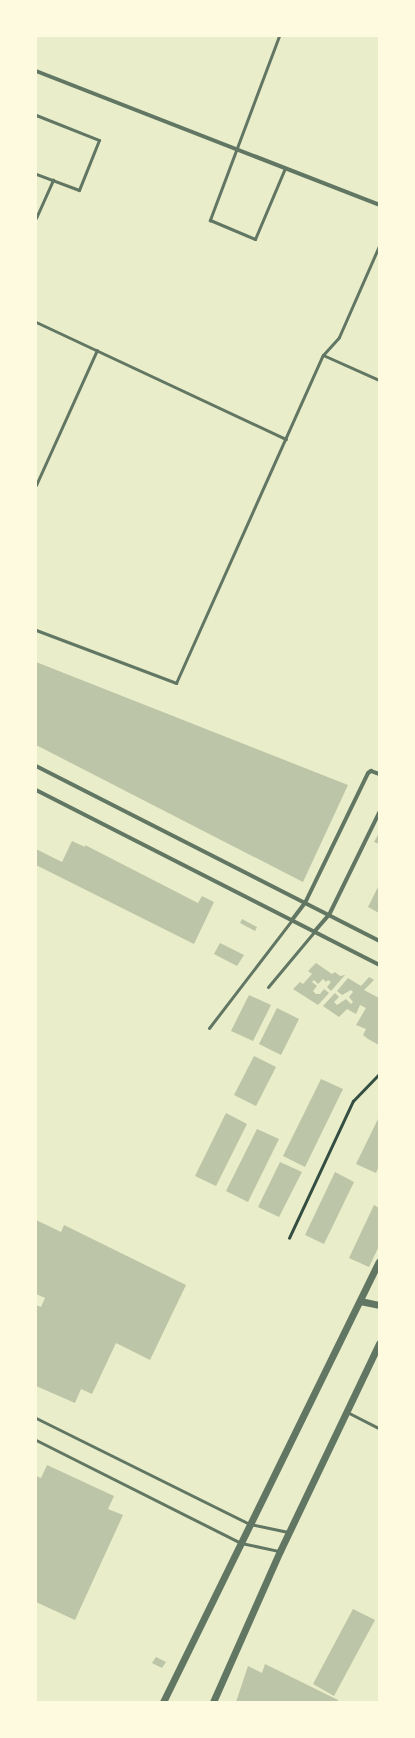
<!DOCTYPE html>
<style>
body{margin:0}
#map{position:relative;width:415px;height:1738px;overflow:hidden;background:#e9edc9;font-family:Lato,sans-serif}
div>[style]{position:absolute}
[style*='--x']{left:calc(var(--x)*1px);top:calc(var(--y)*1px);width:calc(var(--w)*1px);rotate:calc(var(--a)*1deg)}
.building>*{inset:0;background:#bcc5a7}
.path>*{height:2.5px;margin:-1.25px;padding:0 1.25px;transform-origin:1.25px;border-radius:1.25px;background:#344e41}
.service>*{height:3px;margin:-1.5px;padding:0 1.5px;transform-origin:1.5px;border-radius:1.5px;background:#617663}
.minor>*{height:4px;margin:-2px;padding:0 2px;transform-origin:2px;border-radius:2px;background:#617663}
.tertiary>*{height:7px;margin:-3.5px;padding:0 3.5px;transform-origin:3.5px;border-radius:3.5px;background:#617663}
span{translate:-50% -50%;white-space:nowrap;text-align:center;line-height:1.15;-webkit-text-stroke:3px #fefae0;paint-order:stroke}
.frame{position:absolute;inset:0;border:37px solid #fefae0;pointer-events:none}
</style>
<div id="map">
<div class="building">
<div style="clip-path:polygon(36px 662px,348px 785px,303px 882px,36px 745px)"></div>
<div style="clip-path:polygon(378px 835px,379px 835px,379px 844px,374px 842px)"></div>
<div style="clip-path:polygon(72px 841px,85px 847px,85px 845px,198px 903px,202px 896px,214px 902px,194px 944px,36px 865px,36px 849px,62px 862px)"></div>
<div style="clip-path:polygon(379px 885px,379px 913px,368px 907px)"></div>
<div style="clip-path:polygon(242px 919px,257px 927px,255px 931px,240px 923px)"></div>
<div style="clip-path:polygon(220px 943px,244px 955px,237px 966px,214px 954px)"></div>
<div style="clip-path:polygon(316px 963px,332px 974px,335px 972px,340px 976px,345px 975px,331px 991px,327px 987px,331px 982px,328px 980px,326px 982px,323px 979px,318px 984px,314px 980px,312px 982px,317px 986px,313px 991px,316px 994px,320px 994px,324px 989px,329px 993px,318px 1005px,293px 989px,300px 982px,303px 984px,312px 974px,308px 971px)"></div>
<div style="clip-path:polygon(369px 977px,374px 980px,364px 990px,379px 998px,379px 1045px,368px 1039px,363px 1035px,366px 1029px,356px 1025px,366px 1008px,360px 1005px,356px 1014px,347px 1009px,339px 1017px,323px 1006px,335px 993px,339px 997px,334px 1002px,337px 1005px,346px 999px,351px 1004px,353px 1002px,349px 997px,353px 992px,351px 990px,342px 995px,337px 991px,348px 978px,361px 986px)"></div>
<div style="clip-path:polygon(249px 995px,271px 1005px,253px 1041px,231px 1031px)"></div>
<div style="clip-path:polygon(277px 1008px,299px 1019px,281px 1055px,259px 1044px)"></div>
<div style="clip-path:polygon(254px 1056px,276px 1067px,256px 1106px,234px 1095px)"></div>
<div style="clip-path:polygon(321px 1079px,343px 1089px,305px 1167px,283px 1156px)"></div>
<div style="clip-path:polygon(226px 1113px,247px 1124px,216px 1186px,195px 1176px)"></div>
<div style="clip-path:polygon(379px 1117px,379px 1166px,376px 1173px,356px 1164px)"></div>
<div style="clip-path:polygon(257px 1129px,279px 1139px,248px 1202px,226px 1191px)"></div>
<div style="clip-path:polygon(280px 1162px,302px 1172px,279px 1217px,258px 1207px)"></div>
<div style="clip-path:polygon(335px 1172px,354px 1182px,324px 1244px,305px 1235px)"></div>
<div style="clip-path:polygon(374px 1205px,379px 1208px,379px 1246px,369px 1267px,349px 1258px)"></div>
<div style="clip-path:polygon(36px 1220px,61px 1232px,64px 1225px,186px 1285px,150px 1360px,116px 1343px,92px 1394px,81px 1389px,75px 1403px,36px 1386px,36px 1305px,41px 1307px,45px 1298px,36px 1294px)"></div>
<div style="clip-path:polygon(47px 1465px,114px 1496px,108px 1509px,123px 1515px,75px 1620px,36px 1602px,36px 1476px,41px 1478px)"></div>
<div style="clip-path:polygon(353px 1609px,375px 1620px,334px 1696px,313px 1684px)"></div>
<div style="clip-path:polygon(156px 1657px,166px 1662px,162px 1668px,152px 1663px)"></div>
<div style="clip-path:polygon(265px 1664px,338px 1700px,337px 1702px,236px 1702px,248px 1666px,262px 1673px)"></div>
</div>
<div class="path">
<div style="--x:289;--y:1238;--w:151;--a:-65"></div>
<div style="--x:353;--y:1101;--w:37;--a:-46"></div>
</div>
<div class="service">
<div style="--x:279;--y:36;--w:197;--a:110.6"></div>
<div style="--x:210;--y:220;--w:49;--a:22.9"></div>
<div style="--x:255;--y:239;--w:77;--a:-67.1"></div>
<div style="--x:36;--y:115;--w:68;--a:21.6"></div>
<div style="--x:99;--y:140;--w:54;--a:111.8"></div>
<div style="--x:79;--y:190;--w:46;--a:-159.6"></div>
<div style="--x:36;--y:218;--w:42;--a:-65.9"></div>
<div style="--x:36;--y:322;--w:276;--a:25.1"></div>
<div style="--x:323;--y:355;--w:61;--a:24.1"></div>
<div style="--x:36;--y:485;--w:148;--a:-65.7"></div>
<div style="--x:36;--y:630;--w:150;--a:20.7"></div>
<div style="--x:176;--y:683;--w:359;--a:-65.9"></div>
<div style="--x:323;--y:355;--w:24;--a:-48"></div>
<div style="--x:339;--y:337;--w:99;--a:-66.3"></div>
<div style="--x:268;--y:987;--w:72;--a:-50.1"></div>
<div style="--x:209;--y:1028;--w:136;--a:-52.5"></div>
<div style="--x:347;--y:1412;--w:36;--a:27"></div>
<div style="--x:36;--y:1418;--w:239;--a:26.4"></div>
<div style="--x:250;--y:1524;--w:40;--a:12"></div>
<div style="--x:36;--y:1440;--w:229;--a:26.7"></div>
<div style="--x:241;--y:1543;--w:39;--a:12"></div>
</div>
<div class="minor">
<div style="--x:36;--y:71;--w:368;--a:21.3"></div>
<div style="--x:36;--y:766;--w:385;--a:27"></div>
<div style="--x:36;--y:790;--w:385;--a:27"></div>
<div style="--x:292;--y:920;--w:21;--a:-53"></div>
<div style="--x:305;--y:903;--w:144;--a:-64.1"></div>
<div style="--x:368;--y:773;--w:4;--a:-34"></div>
<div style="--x:371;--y:771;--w:9;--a:21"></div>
<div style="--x:314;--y:932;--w:23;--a:-49"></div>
<div style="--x:329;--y:915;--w:114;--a:-63.9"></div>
</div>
<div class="tertiary">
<div style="--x:360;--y:1301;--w:19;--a:12"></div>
<div style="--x:163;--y:1702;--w:490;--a:-63.9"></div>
<div style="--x:213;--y:1702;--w:165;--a:-66.1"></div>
<div style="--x:280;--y:1551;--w:230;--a:-64.5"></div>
</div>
<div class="frame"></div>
</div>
